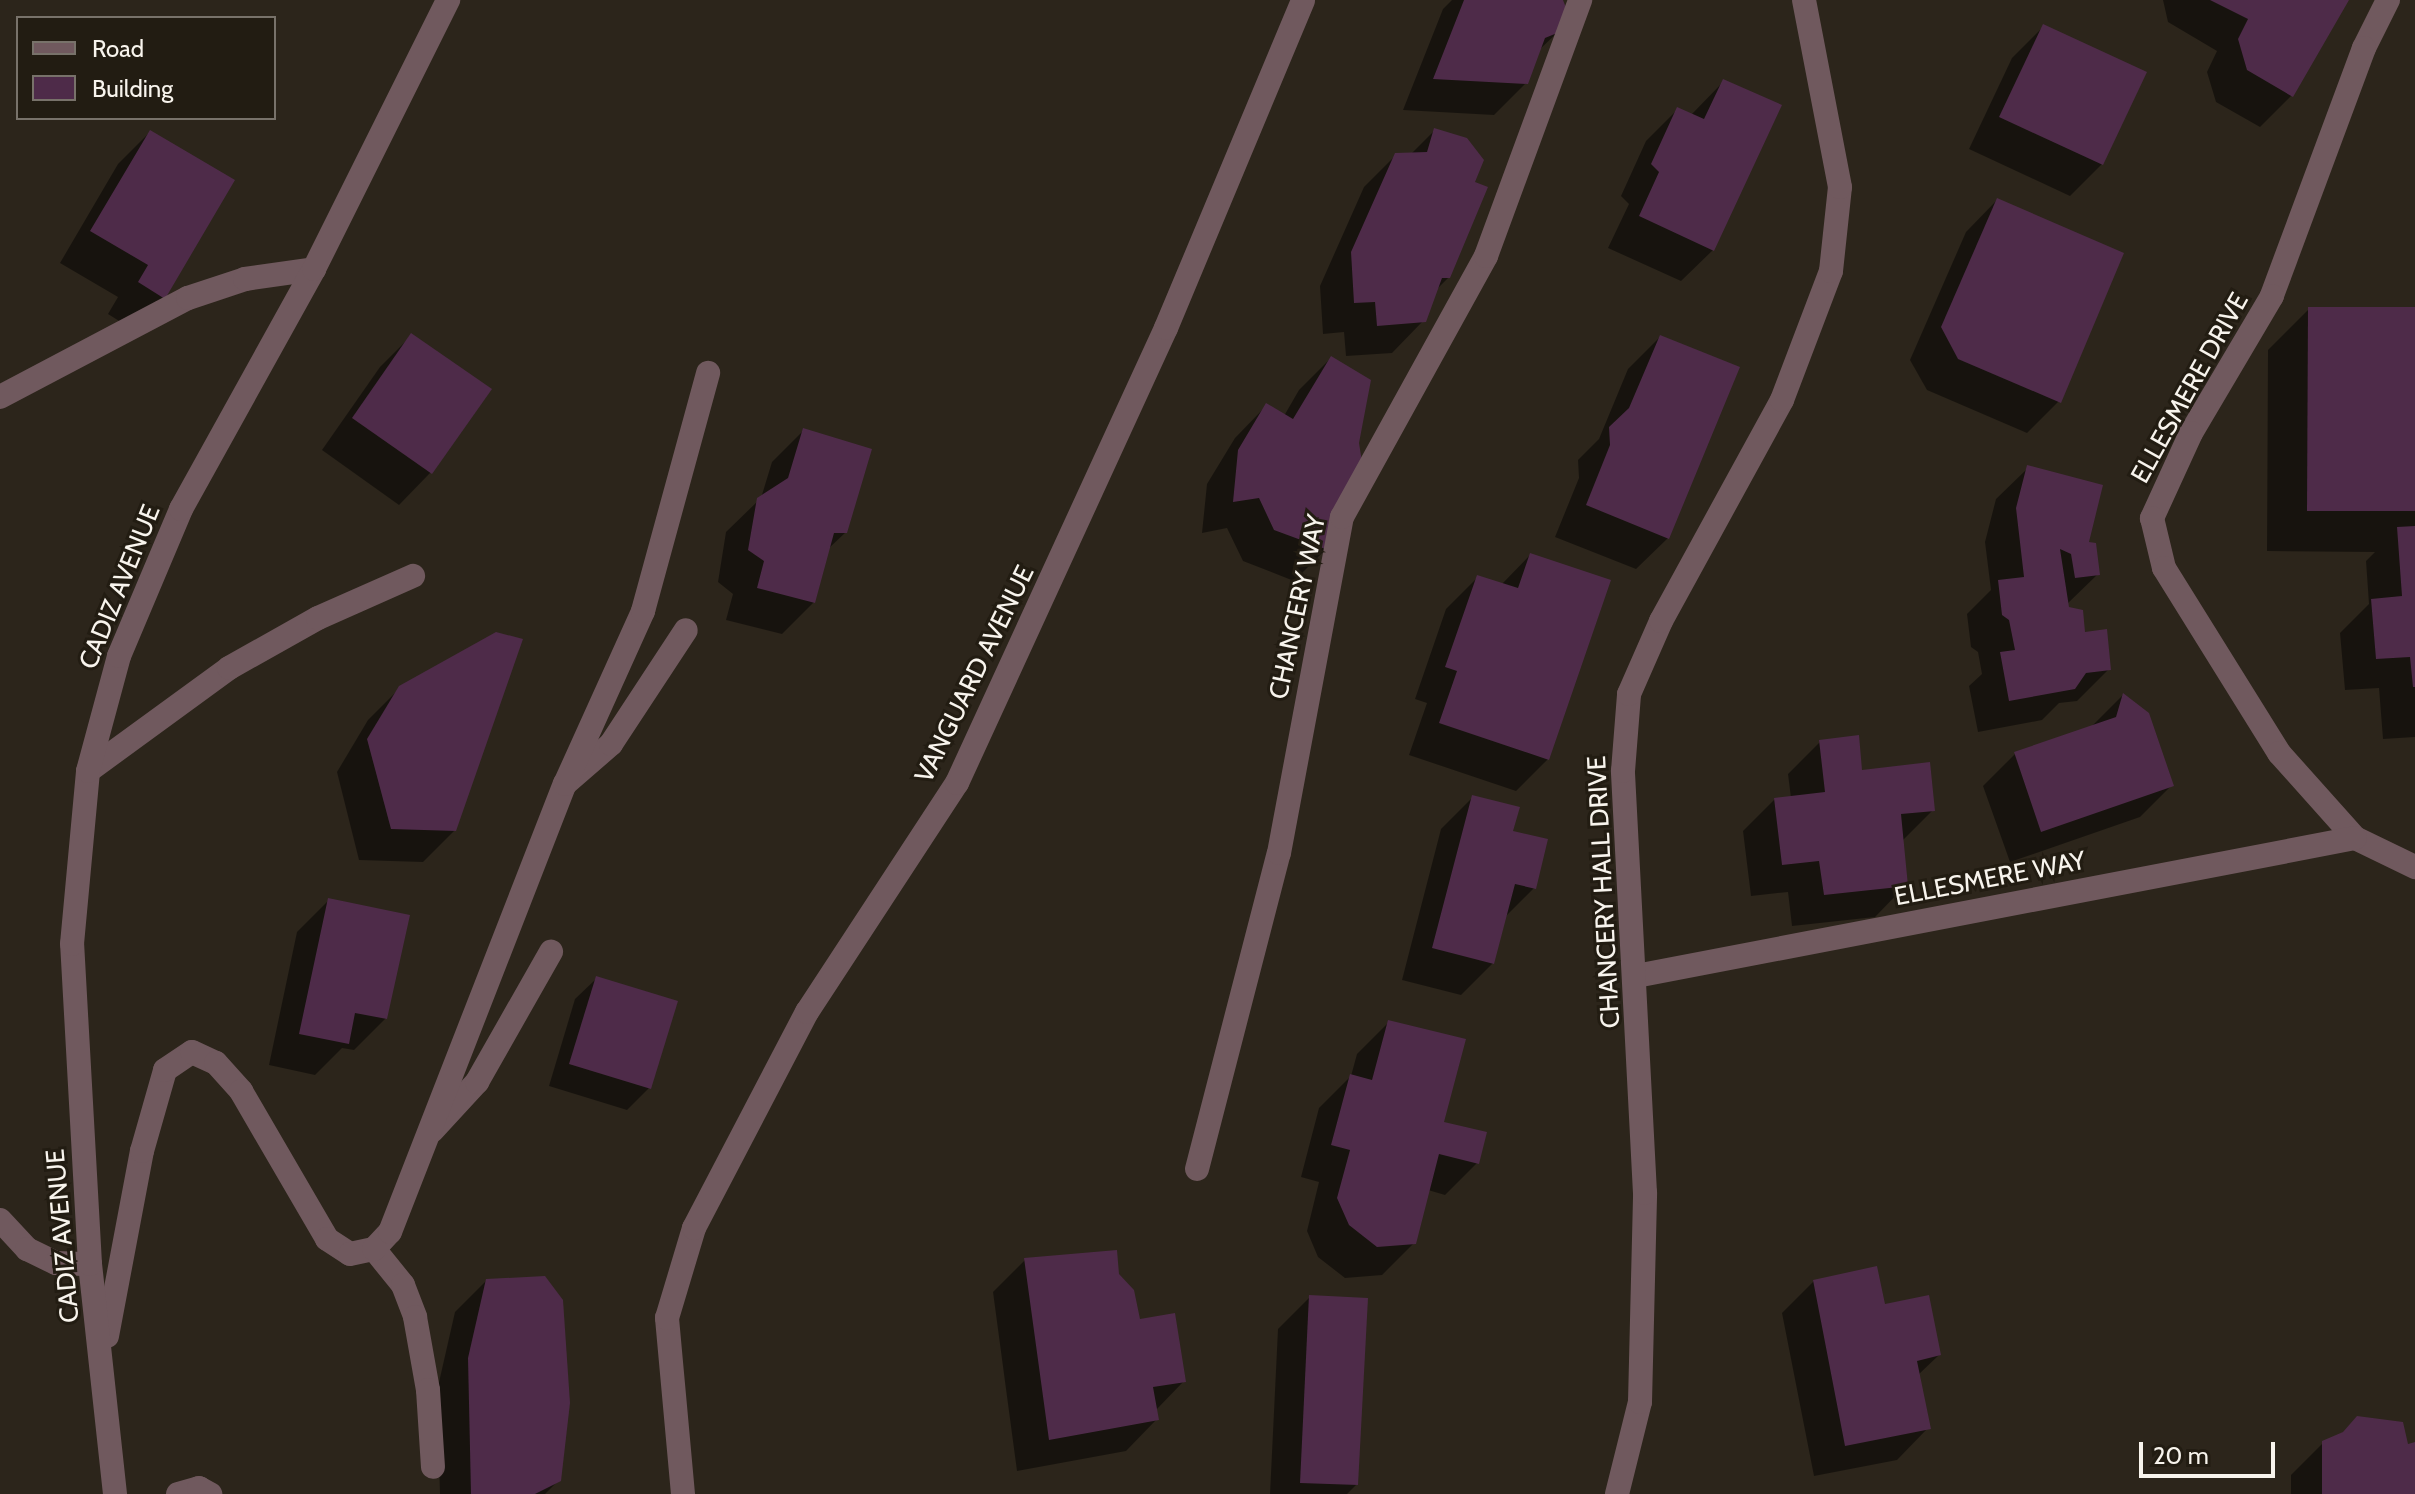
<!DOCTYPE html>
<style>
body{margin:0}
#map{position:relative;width:2415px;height:1494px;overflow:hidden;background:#2c251b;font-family:Cabin,sans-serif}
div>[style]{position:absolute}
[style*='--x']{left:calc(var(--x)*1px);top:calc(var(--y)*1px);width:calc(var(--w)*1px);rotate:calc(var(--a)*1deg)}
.shadow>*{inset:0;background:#0007}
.building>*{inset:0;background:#4e2b49}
.lane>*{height:24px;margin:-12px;padding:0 12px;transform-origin:12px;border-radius:12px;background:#70595e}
.street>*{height:24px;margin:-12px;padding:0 12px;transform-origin:12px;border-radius:12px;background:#70595e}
span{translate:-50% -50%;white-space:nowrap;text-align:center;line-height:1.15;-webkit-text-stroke:6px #221c12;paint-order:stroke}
.street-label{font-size:26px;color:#f8f4ed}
.legend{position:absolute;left:16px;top:16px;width:260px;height:104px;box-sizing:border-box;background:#221c12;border:2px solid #78726a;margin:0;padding:10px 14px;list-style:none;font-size:24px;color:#f8f4ed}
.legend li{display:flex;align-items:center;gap:16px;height:40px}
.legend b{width:40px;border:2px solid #78726a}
.scale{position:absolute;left:2139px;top:1442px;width:136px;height:36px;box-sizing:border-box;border:4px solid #f8f4ed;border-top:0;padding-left:10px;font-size:24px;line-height:28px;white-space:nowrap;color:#f8f4ed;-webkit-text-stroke:6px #221c12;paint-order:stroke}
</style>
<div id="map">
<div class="shadow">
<div style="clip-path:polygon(1452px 0,1561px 0,1560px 30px,1537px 52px,1526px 83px,1494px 115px,1403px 110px,1443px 9px)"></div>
<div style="clip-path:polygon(2163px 0,2347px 0,2292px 95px,2260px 127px,2216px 102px,2207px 72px,2217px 51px,2168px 22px)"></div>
<div style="clip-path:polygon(2044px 26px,2102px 164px,2070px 196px,1969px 149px,2012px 58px)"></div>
<div style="clip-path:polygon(1724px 81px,1713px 250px,1681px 281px,1608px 248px,1629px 204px,1621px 196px,1646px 141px,1678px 109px,1691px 115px)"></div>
<div style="clip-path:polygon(1435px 130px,1473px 183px,1449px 277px,1436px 290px,1424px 320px,1392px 353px,1346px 356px,1344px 332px,1323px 334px,1320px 286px,1364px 187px,1396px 155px,1411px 154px)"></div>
<div style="clip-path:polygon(150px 132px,163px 297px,132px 329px,108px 314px,118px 297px,60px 263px,118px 164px)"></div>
<div style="clip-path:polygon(1997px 200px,2059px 401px,2027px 433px,1927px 390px,1910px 360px,1966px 232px)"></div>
<div style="clip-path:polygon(2309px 309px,2415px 309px,2415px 737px,2383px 739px,2379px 688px,2345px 690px,2340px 633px,2369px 604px,2366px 561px,2375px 552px,2267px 551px,2268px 350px)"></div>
<div style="clip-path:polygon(412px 335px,490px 389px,430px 473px,399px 505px,322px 450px,380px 367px)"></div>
<div style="clip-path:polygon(1660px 337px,1668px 538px,1636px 569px,1555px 537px,1579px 478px,1578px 460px,1599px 439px,1628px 369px)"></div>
<div style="clip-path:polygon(1331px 358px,1326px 549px,1294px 581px,1243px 561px,1227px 528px,1202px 533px,1207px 484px,1235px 438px,1266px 406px,1284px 416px,1299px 390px)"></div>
<div style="clip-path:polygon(804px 430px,846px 532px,827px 550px,814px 602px,782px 634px,726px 620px,733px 594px,718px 582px,726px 532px,761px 498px,772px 462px)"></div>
<div style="clip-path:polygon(2028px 468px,2086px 543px,2098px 574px,2066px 605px,2109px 669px,2077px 701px,2059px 703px,2042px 720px,1978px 732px,1969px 686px,1982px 674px,1978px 652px,1971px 647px,1967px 614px,1991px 590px,1985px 542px,1996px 499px)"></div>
<div style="clip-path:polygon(1530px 555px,1548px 759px,1516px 791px,1409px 755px,1427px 703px,1415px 699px,1446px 609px,1478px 577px,1501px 585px)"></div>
<div style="clip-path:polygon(400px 688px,455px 830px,423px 862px,359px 860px,337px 772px,368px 720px)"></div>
<div style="clip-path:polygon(2123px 695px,2172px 785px,2140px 817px,2010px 862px,1983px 786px,2015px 754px,2091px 727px)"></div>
<div style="clip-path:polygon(1820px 742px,1860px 772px,1933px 810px,1902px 841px,1906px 885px,1875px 917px,1792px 926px,1788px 892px,1751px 896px,1743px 831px,1775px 799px,1791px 798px,1788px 774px)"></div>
<div style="clip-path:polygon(1473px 797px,1534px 888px,1504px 918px,1493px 963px,1461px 995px,1402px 980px,1441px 829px)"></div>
<div style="clip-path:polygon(329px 900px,386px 1018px,354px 1050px,342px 1048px,315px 1075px,269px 1065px,297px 932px)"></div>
<div style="clip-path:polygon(597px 978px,649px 1088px,627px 1110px,549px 1086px,575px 999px)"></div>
<div style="clip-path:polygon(1389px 1022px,1442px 1123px,1477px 1163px,1445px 1195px,1428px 1190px,1414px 1243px,1382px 1275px,1345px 1278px,1318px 1257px,1307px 1231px,1319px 1182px,1301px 1177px,1319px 1108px,1351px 1076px,1357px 1054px)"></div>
<div style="clip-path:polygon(1025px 1260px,1117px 1275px,1138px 1321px,1184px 1381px,1156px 1410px,1157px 1419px,1126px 1451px,1017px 1471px,993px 1292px)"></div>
<div style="clip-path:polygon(487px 1280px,559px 1480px,545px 1494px,440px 1494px,437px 1391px,455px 1312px)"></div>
<div style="clip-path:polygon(1814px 1281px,1883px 1306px,1939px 1355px,1918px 1375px,1928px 1428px,1897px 1460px,1814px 1476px,1782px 1313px)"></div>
<div style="clip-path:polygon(1310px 1297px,1356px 1485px,1347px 1494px,1270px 1494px,1278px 1329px)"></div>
<div style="clip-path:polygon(2323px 1443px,2415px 1444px,2415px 1494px,2291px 1494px,2291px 1475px)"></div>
</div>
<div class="building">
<div style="clip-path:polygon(1464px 0,1563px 0,1568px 13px,1562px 31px,1545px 38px,1528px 84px,1433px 79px)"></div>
<div style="clip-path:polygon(2210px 0,2349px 0,2293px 97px,2247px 70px,2238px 39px,2248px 19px)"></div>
<div style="clip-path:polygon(2043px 24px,2147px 72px,2103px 165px,1999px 117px)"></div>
<div style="clip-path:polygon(1723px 79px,1782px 105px,1714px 251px,1639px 216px,1659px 172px,1651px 164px,1677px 107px,1704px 119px)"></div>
<div style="clip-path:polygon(1434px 128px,1467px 138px,1484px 160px,1475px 182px,1488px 187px,1450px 278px,1442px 278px,1426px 322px,1377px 326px,1375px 302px,1354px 303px,1351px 252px,1395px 153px,1427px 152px)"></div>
<div style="clip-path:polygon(150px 130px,235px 180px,165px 299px,138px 282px,148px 265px,90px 231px)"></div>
<div style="clip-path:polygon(1997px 198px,2124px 253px,2061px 403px,1958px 359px,1941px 327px)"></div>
<div style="clip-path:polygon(2308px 307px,2415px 307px,2415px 511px,2307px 511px)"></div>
<div style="clip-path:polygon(411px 333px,492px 389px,432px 474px,352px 418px)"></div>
<div style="clip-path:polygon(1660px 335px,1740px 367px,1669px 539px,1586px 505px,1610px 445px,1609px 427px,1629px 408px)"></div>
<div style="clip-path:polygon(1331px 356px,1371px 380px,1359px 443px,1362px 462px,1328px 550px,1274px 530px,1259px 498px,1233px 502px,1238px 450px,1266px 403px,1293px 419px)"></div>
<div style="clip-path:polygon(803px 428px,872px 449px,847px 533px,834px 533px,815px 603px,757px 588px,764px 561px,748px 550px,757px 498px,788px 478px)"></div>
<div style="clip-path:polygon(2027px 465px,2103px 485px,2089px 542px,2096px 543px,2100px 575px,2075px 578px,2071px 554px,2060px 549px,2069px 607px,2083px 610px,2085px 632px,2107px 629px,2111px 670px,2086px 673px,2075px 689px,2009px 701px,2000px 652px,2015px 650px,2009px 620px,2002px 615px,1998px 580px,2024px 577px,2016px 508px)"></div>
<div style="clip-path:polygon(2415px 526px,2415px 687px,2413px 687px,2410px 657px,2376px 659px,2371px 599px,2402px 596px,2397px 527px)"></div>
<div style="clip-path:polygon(1530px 553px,1611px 580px,1549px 760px,1439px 723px,1457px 671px,1445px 667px,1477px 575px,1518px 588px)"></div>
<div style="clip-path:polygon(496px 632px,523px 639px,456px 831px,391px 829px,367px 739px,399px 686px)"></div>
<div style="clip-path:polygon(2123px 693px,2149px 713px,2174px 786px,2041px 832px,2014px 752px,2116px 717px)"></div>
<div style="clip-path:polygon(1859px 735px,1862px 770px,1930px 762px,1935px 811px,1901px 814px,1908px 886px,1824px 895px,1819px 861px,1782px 865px,1774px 798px,1825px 792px,1819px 740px)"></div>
<div style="clip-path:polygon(1472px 795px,1520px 807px,1513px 831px,1548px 839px,1536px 889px,1515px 884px,1494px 964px,1432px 948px)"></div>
<div style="clip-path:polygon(328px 898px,410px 915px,387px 1019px,355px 1013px,349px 1044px,299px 1034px)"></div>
<div style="clip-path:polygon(596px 976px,678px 1001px,651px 1089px,569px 1064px)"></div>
<div style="clip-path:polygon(1388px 1020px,1466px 1039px,1444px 1122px,1487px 1132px,1479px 1164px,1439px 1154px,1416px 1244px,1377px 1247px,1349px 1225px,1337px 1198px,1350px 1150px,1331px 1145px,1350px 1074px,1372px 1080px)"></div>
<div style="clip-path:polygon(1117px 1250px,1119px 1274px,1134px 1290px,1140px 1319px,1175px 1313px,1186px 1382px,1153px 1387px,1159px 1420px,1049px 1440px,1024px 1258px)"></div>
<div style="clip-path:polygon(1877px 1266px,1885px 1304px,1929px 1295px,1941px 1355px,1917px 1361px,1931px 1429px,1845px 1446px,1813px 1280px)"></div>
<div style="clip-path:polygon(545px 1276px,563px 1300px,570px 1403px,561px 1481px,535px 1494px,471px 1494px,468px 1358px,486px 1279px)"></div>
<div style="clip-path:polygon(1309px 1295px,1368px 1298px,1358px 1485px,1300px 1483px)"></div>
<div style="clip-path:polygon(2357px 1416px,2403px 1422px,2408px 1444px,2415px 1442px,2415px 1494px,2322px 1494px,2322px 1441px,2343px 1432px)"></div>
</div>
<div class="lane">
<div style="--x:0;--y:397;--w:212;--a:-27.8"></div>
<div style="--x:188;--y:298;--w:60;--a:-18.4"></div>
<div style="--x:245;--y:279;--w:70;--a:-8.2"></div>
<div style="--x:88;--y:771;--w:175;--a:-36.1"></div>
<div style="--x:229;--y:668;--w:102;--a:-29.3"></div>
<div style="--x:318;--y:618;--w:104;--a:-23.9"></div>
<div style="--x:565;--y:784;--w:61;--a:-41"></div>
<div style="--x:611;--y:744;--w:136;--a:-56.7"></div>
<div style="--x:432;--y:1131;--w:67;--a:-47.4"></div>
<div style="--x:477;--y:1082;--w:150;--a:-60.4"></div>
<div style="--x:0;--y:1220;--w:40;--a:47"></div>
<div style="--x:27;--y:1249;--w:32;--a:26"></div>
<div style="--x:56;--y:1263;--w:34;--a:2"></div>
<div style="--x:374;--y:1249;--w:46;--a:51.1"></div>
<div style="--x:403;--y:1285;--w:34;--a:69"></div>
<div style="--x:415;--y:1317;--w:74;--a:79.9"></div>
<div style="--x:428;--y:1390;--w:77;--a:86.3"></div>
<div style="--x:178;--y:1494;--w:22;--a:-16"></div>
<div style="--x:199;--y:1488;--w:13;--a:29"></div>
</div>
<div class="street">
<div style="--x:2388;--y:0;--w:54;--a:116.6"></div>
<div style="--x:2364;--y:48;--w:265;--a:110.4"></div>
<div style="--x:2272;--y:296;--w:159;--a:120.6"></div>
<div style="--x:2191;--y:433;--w:94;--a:114.6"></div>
<div style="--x:2152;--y:518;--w:51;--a:76.5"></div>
<div style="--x:2164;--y:568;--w:218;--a:58.1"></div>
<div style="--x:2279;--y:753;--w:114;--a:48.2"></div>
<div style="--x:2355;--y:838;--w:67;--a:25.8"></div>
<div style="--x:1636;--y:976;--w:732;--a:-10.86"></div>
<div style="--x:1197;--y:1169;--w:326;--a:-75.5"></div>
<div style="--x:1279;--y:853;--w:342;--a:-79.4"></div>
<div style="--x:1342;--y:517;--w:298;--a:-61.1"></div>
<div style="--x:1486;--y:256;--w:273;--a:-69.8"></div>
<div style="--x:107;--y:1336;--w:188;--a:-79.3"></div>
<div style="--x:142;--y:1151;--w:84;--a:-74.1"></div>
<div style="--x:165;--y:1070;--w:32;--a:-34"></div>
<div style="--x:192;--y:1052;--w:26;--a:25"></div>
<div style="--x:216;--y:1063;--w:38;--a:48"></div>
<div style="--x:241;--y:1091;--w:171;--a:59.8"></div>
<div style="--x:327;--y:1239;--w:27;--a:33"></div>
<div style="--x:350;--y:1254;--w:25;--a:-12"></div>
<div style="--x:374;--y:1249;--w:23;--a:-47"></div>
<div style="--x:390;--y:1232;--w:481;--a:-68.7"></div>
<div style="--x:565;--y:784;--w:190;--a:-65.7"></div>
<div style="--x:643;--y:611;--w:247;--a:-74.7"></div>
<div style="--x:115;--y:1494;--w:231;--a:-96.2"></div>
<div style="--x:90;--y:1264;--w:321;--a:-93.2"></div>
<div style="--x:72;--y:944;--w:174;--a:-84.7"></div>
<div style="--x:88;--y:771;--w:119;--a:-74.9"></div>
<div style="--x:119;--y:656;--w:160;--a:-67.1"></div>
<div style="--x:181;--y:509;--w:274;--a:-61"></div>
<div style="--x:314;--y:269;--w:301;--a:-63.5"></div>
<div style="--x:683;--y:1494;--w:177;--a:-95.2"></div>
<div style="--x:667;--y:1318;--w:94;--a:-73.3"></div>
<div style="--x:694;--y:1228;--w:244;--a:-62.4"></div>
<div style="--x:807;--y:1012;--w:274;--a:-56.8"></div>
<div style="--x:957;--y:783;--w:501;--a:-65.33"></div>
<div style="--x:1166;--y:328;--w:355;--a:-67.3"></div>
<div style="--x:1617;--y:1494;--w:95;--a:-76"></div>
<div style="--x:1640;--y:1402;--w:209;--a:-88.6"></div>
<div style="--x:1645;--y:1193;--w:423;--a:-93"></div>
<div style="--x:1623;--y:771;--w:77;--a:-85.5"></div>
<div style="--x:1629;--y:694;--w:80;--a:-66.3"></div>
<div style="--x:1661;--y:621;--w:252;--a:-61.3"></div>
<div style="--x:1782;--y:400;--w:138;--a:-69.2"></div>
<div style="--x:1831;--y:271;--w:84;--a:-83.9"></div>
<div style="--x:1840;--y:187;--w:190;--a:-100.9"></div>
</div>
<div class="street-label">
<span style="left:2190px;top:388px;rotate:-61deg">ELLESMERE DRIVE</span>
<span style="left:120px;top:587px;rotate:-68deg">CADIZ AVENUE</span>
<span style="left:1298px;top:607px;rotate:-78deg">CHANCERY WAY</span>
<span style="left:975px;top:674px;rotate:-64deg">VANGUARD AVENUE</span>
<span style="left:1990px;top:879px;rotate:-11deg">ELLESMERE WAY</span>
<span style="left:1604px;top:892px;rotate:-93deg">CHANCERY HALL DRIVE</span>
<span style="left:63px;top:1236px;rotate:-95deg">CADIZ AVENUE</span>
</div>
<ul class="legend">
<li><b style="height:10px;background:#70595e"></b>Road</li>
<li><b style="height:22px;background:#4e2b49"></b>Building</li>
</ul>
<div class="scale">20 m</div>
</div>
